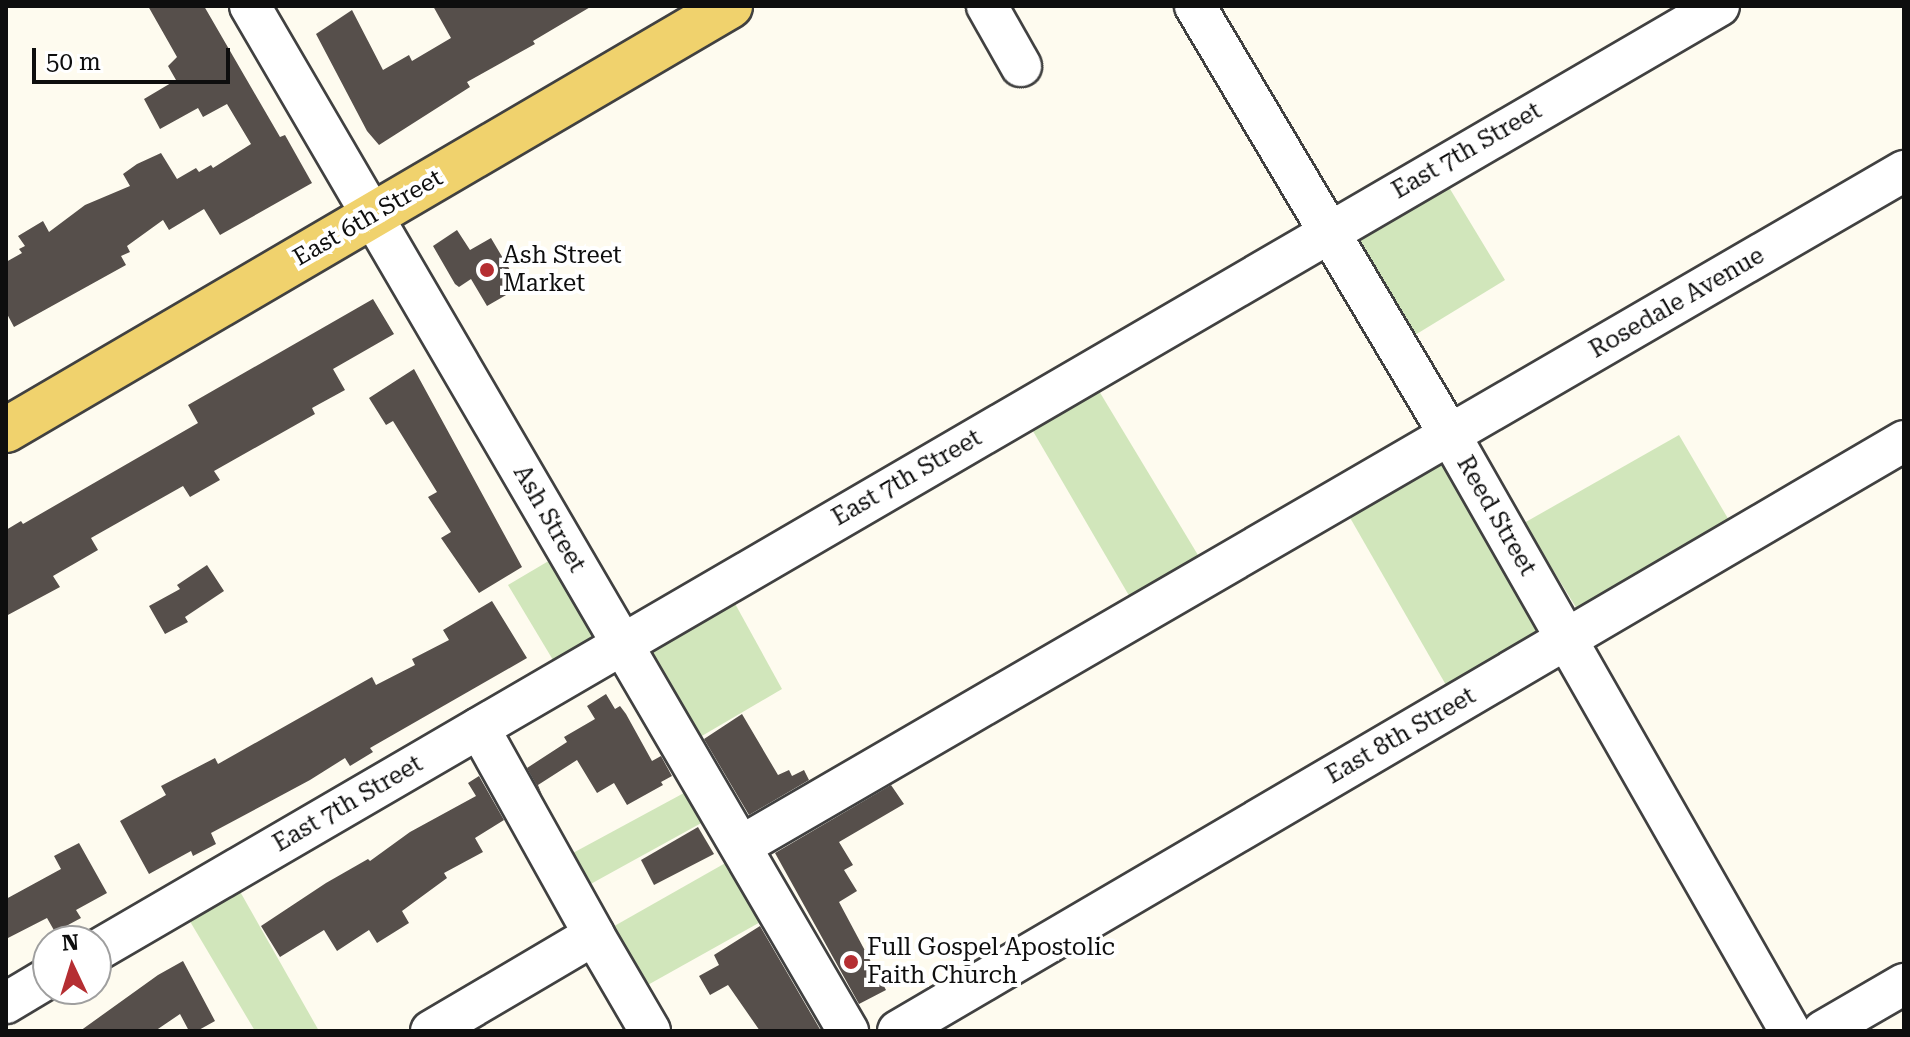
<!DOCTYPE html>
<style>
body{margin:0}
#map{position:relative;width:1910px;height:1037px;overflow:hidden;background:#fefbef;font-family:"Roboto Serif",serif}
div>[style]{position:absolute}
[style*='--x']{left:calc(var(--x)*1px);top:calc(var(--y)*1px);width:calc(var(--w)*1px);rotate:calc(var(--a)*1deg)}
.green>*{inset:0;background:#d1e6bb}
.building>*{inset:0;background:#564f4b}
.roads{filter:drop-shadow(2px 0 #414141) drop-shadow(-2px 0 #414141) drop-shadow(0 2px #414141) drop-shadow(0 -2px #414141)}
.minor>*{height:40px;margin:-20px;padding:0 20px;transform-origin:20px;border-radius:20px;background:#fff}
.major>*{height:44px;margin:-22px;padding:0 22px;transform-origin:22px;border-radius:22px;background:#f0d26d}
.dots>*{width:22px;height:22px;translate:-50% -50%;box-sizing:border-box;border:4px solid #fff;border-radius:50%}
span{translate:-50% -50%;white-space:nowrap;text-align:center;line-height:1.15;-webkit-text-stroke:8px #fff;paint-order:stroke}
.street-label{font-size:24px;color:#0e0e0e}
.poi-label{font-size:24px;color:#0e0e0e}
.left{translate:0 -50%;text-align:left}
.frame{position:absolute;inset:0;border:8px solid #0e0e0e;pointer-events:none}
.north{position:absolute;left:32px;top:925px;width:80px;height:80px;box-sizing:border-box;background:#fff;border:2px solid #9f9f9f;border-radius:50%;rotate:356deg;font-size:22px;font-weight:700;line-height:32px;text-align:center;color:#0e0e0e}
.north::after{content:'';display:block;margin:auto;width:28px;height:36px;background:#b52e32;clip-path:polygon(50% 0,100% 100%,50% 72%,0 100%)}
.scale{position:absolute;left:32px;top:48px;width:198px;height:36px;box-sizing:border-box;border:4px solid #0e0e0e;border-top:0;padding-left:10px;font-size:24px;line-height:28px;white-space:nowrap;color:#0e0e0e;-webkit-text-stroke:6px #fff;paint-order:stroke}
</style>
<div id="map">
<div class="green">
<div style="clip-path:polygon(1447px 184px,1505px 280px,1415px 335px,1358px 239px)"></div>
<div style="clip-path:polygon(1096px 386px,1207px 570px,1138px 611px,1030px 426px)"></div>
<div style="clip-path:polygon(1679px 435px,1730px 522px,1577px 609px,1524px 523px)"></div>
<div style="clip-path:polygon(1440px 447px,1544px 629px,1446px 685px,1341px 502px)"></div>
<div style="clip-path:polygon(557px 556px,601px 636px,556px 665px,508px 585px)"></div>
<div style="clip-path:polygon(733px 600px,782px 689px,695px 740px,650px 662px,649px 650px)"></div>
<div style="clip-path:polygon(695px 787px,714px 816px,578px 891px,560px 860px)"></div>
<div style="clip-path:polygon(736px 857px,771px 916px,637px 991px,602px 933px)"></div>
<div style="clip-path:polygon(238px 888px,319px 1031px,255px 1031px,188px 918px)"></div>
</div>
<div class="building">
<div style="clip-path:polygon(148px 6px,204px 6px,280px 137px,285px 135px,312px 183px,220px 235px,204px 209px,169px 230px,163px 220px,127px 246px,130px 252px,121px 256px,126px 265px,14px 327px,6px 312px,6px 262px,22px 253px,19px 249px,25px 246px,18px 236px,43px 221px,49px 232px,85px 205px,130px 186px,123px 174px,137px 164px,161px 153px,177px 179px,196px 168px,199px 172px,211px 165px,213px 168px,251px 144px,227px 104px,203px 117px,198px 108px,160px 129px,144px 99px,176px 80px,168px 66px,177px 57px)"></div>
<div style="clip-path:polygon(433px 6px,592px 6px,533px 41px,535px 44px,467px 82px,470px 87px,379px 145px,367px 131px,316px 34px,352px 10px,383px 70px,409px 55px,412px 61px,451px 38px)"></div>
<div style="clip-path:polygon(457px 230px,470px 250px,491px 238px,520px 287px,487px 306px,471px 279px,459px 287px,455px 284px,433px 246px)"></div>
<div style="clip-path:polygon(373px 299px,394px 334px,333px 369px,345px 390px,312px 408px,315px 414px,214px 471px,220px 480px,190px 497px,183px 486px,91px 538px,98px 550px,53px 576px,60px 587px,6px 616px,6px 530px,21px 521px,23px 524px,198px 423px,188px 405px)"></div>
<div style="clip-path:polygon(414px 369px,522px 567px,479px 593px,441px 538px,451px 532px,428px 497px,437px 492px,393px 421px,386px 425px,369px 398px)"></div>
<div style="clip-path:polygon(207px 565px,224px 591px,185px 617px,188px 622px,165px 634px,149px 606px,180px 589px,177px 585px)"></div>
<div style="clip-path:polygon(492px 601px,527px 658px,370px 748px,373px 752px,350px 766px,345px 758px,310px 780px,211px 833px,216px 844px,193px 856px,191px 851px,149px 874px,120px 821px,166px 795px,161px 786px,215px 758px,218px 764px,372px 677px,376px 685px,415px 665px,412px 659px,449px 640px,443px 630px)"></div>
<div style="clip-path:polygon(606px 694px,615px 709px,620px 706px,626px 714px,652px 761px,661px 756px,672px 776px,661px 782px,663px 785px,627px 805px,614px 783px,597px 793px,577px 760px,538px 785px,542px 795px,527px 768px,567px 742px,564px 737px,595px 719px,587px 706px)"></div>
<div style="clip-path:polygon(742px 714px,778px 775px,789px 770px,792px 776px,804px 770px,809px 780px,749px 815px,704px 739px)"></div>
<div style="clip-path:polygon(479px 776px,504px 820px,475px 838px,483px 852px,444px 873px,447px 878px,402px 911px,409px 923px,377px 943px,369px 930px,337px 951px,324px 930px,280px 957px,261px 926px,326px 883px,368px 859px,370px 861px,410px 832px,476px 796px,468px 783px)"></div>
<div style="clip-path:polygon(891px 785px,904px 804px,839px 842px,853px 865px,844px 870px,857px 891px,839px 902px,886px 990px,859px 1004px,775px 853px)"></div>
<div style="clip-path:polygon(698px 827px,714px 854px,654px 885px,641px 860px)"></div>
<div style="clip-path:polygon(79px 843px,107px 893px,76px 910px,81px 918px,55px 932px,47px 918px,6px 939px,6px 899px,61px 869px,54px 856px)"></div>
<div style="clip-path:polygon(760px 926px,821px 1031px,760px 1031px,728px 985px,710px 995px,699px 976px,719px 965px,714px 955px)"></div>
<div style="clip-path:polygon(183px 961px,215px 1021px,197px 1031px,189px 1031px,180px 1014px,155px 1031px,80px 1031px,158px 975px)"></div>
</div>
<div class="roads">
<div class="minor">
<div style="--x:250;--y:6;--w:1187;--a:59.74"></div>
<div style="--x:987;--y:6;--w:69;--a:60.5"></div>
<div style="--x:1195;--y:6;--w:499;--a:59.3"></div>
<div style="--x:1450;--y:435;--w:686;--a:60.3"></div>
<div style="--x:479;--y:728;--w:237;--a:60.9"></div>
<div style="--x:741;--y:846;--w:1345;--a:-30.13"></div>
<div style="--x:96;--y:951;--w:1878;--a:-30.21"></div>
<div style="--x:6;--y:1003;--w:49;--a:-30.8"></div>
<div style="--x:431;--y:1031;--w:189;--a:-30.5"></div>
<div style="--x:594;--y:935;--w:111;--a:59.7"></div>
<div style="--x:898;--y:1031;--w:1166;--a:-30.39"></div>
<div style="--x:1823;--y:1031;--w:94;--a:-30.1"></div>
</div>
<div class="major">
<div style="--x:6;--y:430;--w:839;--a:-30.35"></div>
</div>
</div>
<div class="dots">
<div style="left:487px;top:270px;background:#b52e32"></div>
<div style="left:851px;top:962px;background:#b52e32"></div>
</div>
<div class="street-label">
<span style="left:1467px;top:151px;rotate:-30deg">East 7th Street</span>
<span style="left:368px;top:218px;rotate:-30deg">East 6th Street</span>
<span style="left:1677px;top:303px;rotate:-30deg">Rosedale Avenue</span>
<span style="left:907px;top:478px;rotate:-30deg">East 7th Street</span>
<span style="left:1496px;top:516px;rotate:60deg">Reed Street</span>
<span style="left:549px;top:519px;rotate:60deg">Ash Street</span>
<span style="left:1401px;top:736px;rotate:-30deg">East 8th Street</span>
<span style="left:348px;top:804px;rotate:-30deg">East 7th Street</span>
</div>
<div class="poi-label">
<span class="left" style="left:503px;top:270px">Ash Street<br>Market</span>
<span class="left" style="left:867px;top:962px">Full Gospel Apostolic<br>Faith Church</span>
</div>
<div class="frame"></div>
<div class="north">N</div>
<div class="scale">50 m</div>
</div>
